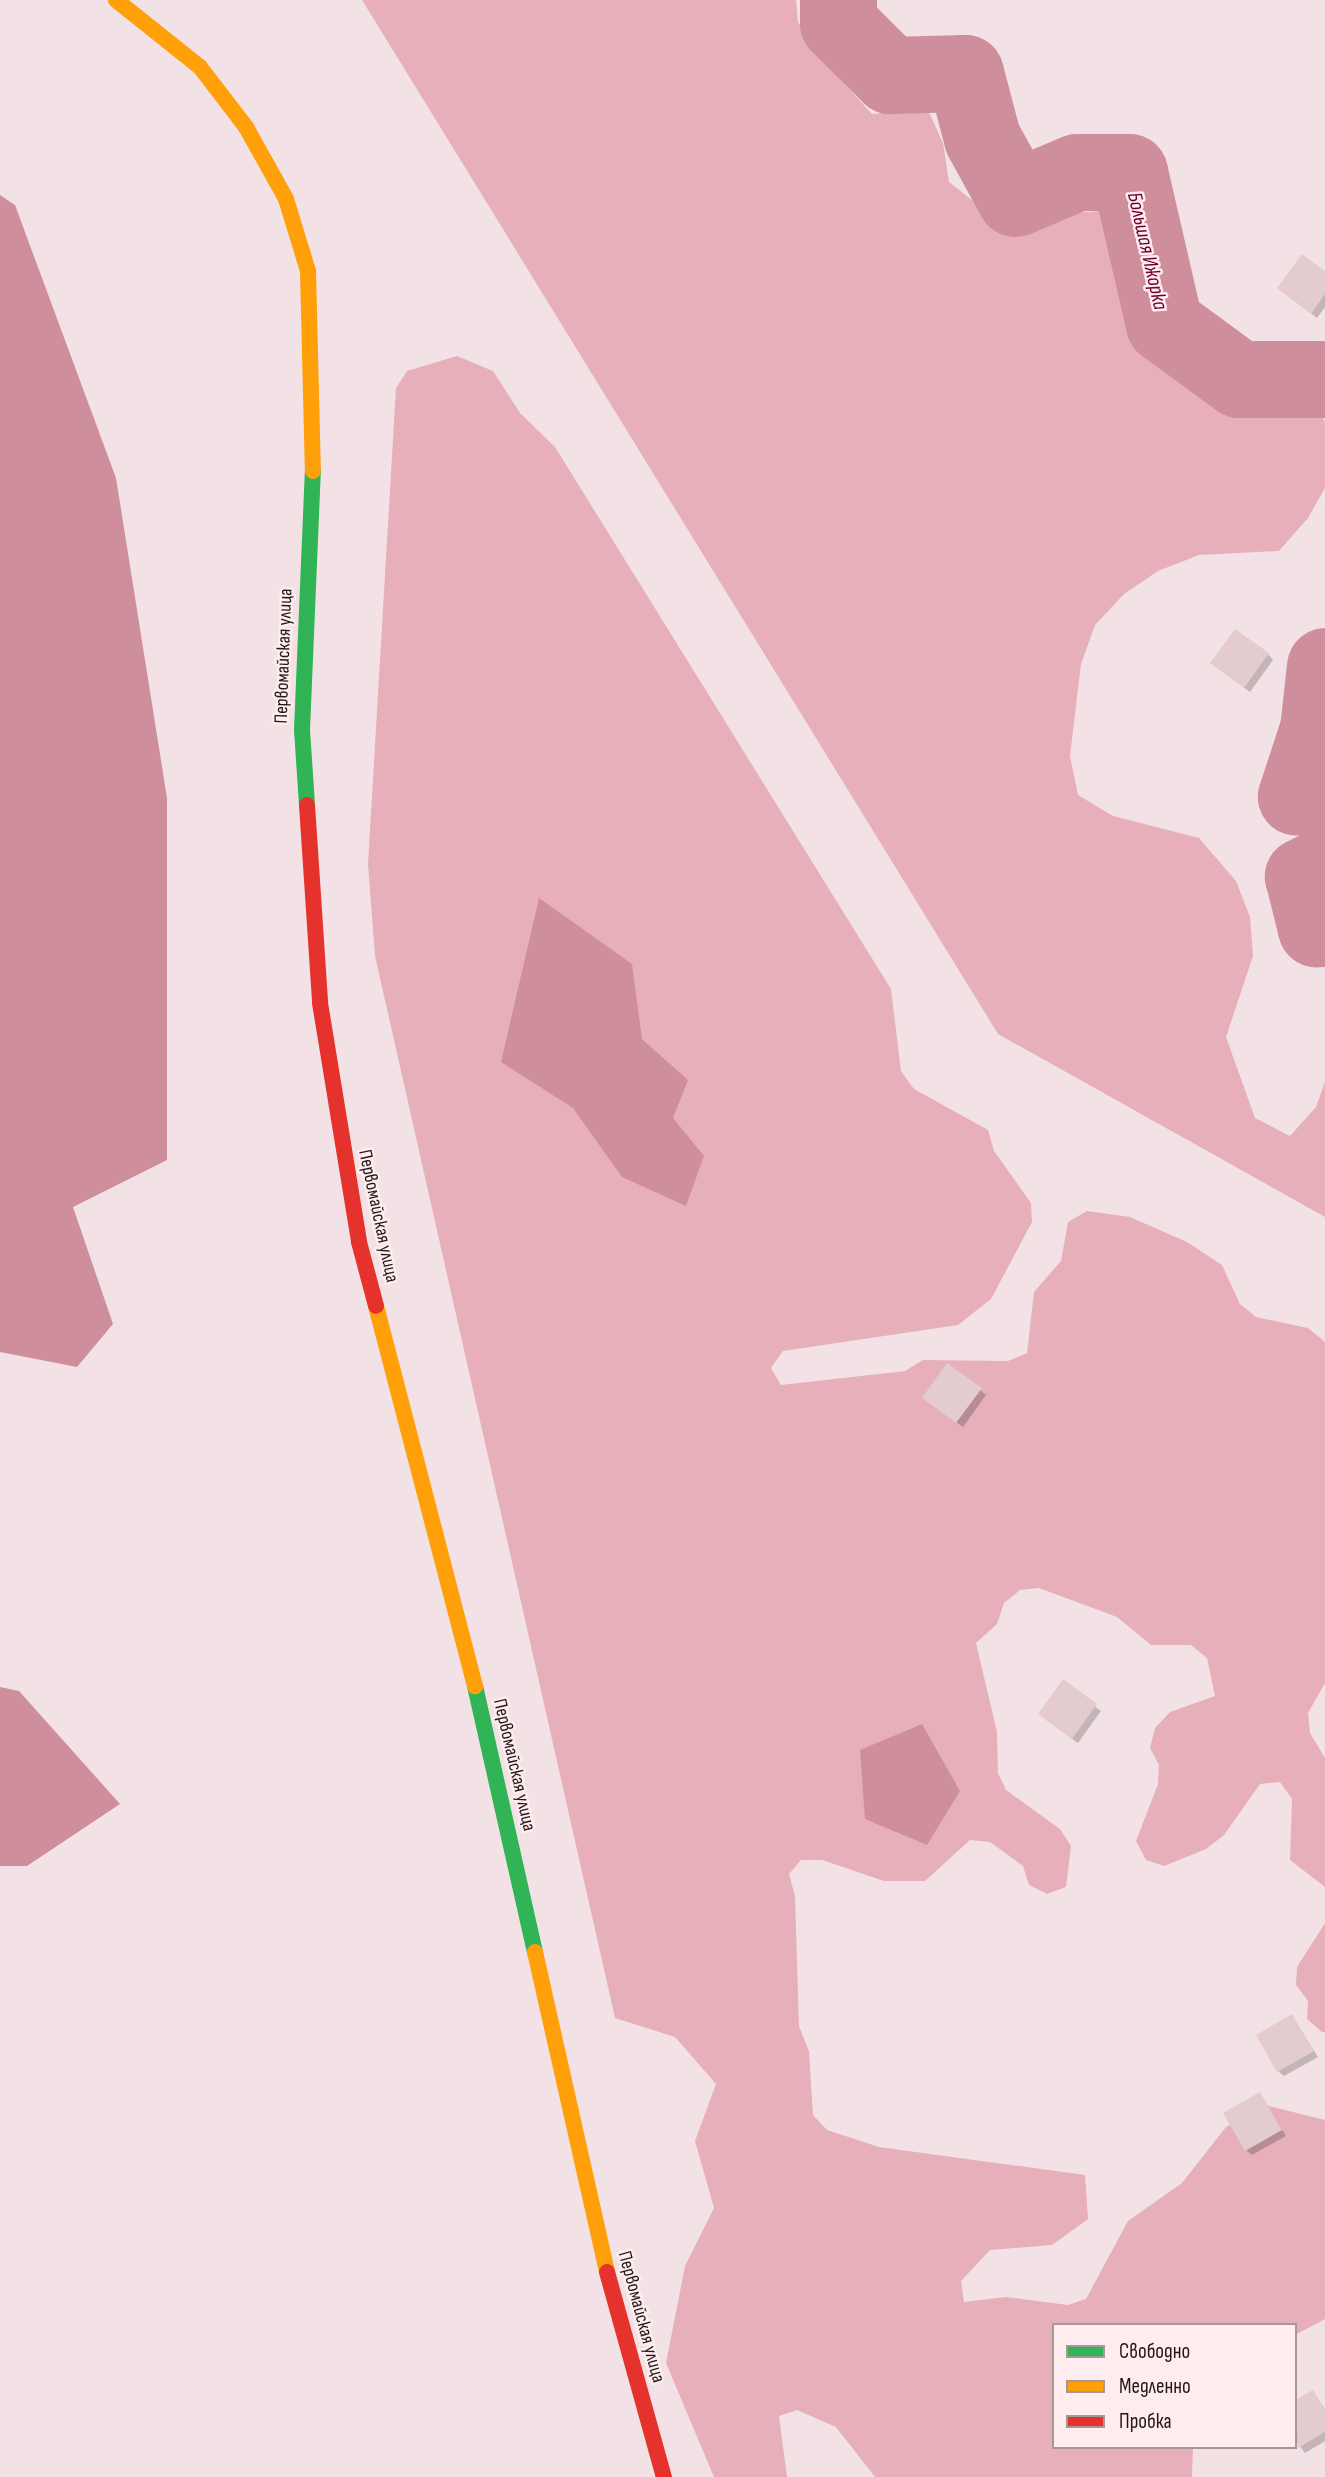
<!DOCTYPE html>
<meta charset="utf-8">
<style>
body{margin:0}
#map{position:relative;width:1325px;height:2477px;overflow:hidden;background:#f3e2e5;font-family:"Sofia Sans Condensed",sans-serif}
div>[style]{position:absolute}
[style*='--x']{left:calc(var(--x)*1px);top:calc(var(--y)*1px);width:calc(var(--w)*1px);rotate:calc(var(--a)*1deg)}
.forest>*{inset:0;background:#e7afba}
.water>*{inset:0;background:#cf8e9c}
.shadow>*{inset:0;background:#0003}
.river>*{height:77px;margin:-38.5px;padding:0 38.5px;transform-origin:38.5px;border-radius:38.5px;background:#cf8e9c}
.building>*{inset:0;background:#e4cbd0}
.fast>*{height:16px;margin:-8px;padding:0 8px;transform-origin:8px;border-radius:8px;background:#30b455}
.slow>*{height:16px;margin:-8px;padding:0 8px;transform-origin:8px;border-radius:8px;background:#ff9f0a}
.jam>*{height:16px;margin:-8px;padding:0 8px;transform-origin:8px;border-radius:8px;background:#e5322d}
span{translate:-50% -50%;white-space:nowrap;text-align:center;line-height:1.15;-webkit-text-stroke:5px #feecef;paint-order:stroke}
.street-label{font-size:19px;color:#211819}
.water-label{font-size:21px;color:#6e002c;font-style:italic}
.legend{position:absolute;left:1052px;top:2323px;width:245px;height:126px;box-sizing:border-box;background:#feecef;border:2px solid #a69799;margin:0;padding:9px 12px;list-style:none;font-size:21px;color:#211819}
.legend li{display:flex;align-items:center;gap:14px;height:35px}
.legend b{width:35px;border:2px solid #a69799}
</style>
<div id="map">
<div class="forest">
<div style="clip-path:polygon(362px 0,796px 0,798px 22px,820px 57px,872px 114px,927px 108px,943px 143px,949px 182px,982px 208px,1021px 216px,1101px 211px,1121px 249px,1134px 330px,1197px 387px,1234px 399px,1318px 399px,1325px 423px,1325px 488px,1308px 518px,1279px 551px,1199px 555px,1158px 571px,1124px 594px,1095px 625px,1081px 664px,1070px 756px,1078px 795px,1113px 816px,1199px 838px,1236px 881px,1250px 917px,1253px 956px,1226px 1037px,1255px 1118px,1290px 1136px,1316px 1107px,1325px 1082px,1325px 1217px,998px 1034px)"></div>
<div style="clip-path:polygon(457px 356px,493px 371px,520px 413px,555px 447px,891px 989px,901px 1071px,914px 1089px,988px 1130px,994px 1151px,1031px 1203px,1032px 1222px,991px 1299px,958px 1325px,783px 1351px,771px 1368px,781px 1385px,905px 1371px,923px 1360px,1008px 1361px,1027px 1353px,1034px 1292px,1061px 1261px,1068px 1222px,1087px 1211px,1130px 1217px,1187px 1242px,1222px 1265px,1240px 1304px,1256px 1317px,1308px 1328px,1325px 1342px,1325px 1683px,1308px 1713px,1310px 1733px,1325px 1758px,1325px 1887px,1290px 1860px,1292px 1799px,1280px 1782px,1260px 1784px,1224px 1835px,1206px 1849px,1164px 1866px,1146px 1860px,1136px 1841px,1158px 1784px,1159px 1765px,1150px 1748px,1155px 1728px,1170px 1712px,1215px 1696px,1207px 1658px,1191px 1645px,1151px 1645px,1117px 1617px,1039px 1588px,1020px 1590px,1004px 1603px,997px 1624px,976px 1643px,997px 1732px,998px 1773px,1006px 1790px,1060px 1829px,1071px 1846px,1066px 1887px,1047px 1894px,1029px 1885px,1023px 1866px,990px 1842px,970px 1840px,925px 1881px,884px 1881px,822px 1860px,801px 1860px,789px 1874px,795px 1896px,799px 2026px,809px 2051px,813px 2115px,827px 2130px,879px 2147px,1085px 2175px,1088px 2219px,1052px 2245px,990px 2250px,961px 2281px,964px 2302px,1006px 2297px,1068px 2305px,1086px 2299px,1128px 2221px,1182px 2183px,1226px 2127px,1265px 2105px,1325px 2120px,1325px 2319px,1295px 2335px,1295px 2325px,1054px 2325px,1054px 2447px,1193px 2447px,1192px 2477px,875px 2477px,836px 2427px,797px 2410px,779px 2416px,787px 2477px,714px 2477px,666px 2363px,685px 2266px,714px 2208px,695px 2141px,716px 2084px,675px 2037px,615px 2018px,375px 956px,368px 864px,396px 388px,407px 371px)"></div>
<div style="clip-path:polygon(1325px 1923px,1325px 2032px,1322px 2032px,1307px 2019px,1308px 2001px,1296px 1985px,1297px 1967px)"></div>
</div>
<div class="water">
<div style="clip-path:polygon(0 195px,15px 205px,116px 478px,167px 798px,167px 1160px,73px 1207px,113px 1324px,77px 1367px,0 1352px)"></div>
<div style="clip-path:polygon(539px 898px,632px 964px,642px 1039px,688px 1080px,673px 1118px,704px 1156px,686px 1206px,622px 1177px,573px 1108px,501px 1062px)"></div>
<div style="clip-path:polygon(0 1687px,19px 1691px,120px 1804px,27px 1866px,0 1866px)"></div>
<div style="clip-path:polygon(922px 1724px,960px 1791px,927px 1845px,865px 1819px,860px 1750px)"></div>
</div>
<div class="shadow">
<div style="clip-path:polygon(1325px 273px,1325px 307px,1317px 318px,1279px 288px)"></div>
<div style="clip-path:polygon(1268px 654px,1273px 660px,1250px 692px,1212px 663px)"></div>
<div style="clip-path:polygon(980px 1390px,986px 1395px,963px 1427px,930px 1403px)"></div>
<div style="clip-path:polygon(1063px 1682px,1101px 1711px,1078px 1743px,1045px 1719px)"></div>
<div style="clip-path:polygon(1292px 2016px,1318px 2057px,1284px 2076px,1278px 2071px)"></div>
<div style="clip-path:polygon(1260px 2094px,1286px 2136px,1252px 2155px,1246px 2150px)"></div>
<div style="clip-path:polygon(1313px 2392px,1325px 2409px,1325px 2441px,1305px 2453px,1295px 2440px,1295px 2402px)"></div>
</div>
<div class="river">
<div style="--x:838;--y:0;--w:23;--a:90"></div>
<div style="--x:838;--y:23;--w:74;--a:45"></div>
<div style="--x:890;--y:75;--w:75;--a:-1.5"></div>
<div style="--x:965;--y:73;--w:67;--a:75.3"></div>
<div style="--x:982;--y:138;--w:68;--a:61.2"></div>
<div style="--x:1015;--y:198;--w:67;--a:-22.8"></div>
<div style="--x:1077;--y:172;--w:52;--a:0"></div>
<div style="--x:1129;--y:172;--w:156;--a:77"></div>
<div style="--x:1164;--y:324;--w:93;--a:36.3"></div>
<div style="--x:1239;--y:379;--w:86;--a:0"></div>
<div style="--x:1325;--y:666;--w:63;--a:96.3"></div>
<div style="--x:1318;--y:729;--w:71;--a:108.2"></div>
<div style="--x:1296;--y:796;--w:29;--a:6"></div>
<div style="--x:1325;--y:865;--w:25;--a:153"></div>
<div style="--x:1303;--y:876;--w:54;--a:76"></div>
<div style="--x:1316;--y:928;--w:9;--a:0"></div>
</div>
<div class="building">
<div style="clip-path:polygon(1302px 254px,1325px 271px,1325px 294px,1311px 314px,1277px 288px)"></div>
<div style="clip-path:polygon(1235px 629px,1269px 653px,1244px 688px,1210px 663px)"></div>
<div style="clip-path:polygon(947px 1363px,982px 1388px,956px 1423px,922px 1398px)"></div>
<div style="clip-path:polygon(1063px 1679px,1097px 1704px,1072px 1739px,1038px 1714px)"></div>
<div style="clip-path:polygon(1292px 2014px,1314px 2051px,1277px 2072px,1256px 2035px)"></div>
<div style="clip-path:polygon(1260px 2092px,1282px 2130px,1245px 2151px,1223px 2113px)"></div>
<div style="clip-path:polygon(1313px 2390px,1325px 2410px,1325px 2432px,1298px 2448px,1295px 2400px)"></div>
</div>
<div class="fast">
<div style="--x:307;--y:805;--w:75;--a:-93.8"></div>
<div style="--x:302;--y:730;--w:259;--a:-87.6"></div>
<div style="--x:475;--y:1686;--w:273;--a:77.3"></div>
</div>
<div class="slow">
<div style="--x:116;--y:0;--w:107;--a:38.6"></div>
<div style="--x:200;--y:67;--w:76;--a:52.5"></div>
<div style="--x:246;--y:127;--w:82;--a:60.9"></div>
<div style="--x:286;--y:199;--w:75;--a:73"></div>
<div style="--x:308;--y:271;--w:200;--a:88.6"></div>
<div style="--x:376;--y:1306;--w:393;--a:75.4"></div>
<div style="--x:535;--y:1952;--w:328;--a:77.3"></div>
</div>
<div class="jam">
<div style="--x:307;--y:805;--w:198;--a:86.2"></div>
<div style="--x:320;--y:1003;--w:242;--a:80.7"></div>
<div style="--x:359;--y:1242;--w:66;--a:75.1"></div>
<div style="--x:607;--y:2272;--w:213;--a:74.5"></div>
</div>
<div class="street-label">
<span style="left:284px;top:656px;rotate:-88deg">Первомайская улица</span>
<span style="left:378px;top:1216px;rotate:78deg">Первомайская улица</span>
<span style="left:514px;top:1765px;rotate:77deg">Первомайская улица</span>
<span style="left:641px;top:2317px;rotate:75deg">Первомайская улица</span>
</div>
<div class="water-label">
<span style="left:1147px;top:251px;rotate:77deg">Большая Ижорка</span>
</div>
<ul class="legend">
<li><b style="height:9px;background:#30b455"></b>Свободно</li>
<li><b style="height:9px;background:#ff9f0a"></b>Медленно</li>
<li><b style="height:9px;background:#e5322d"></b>Пробка</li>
</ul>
</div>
